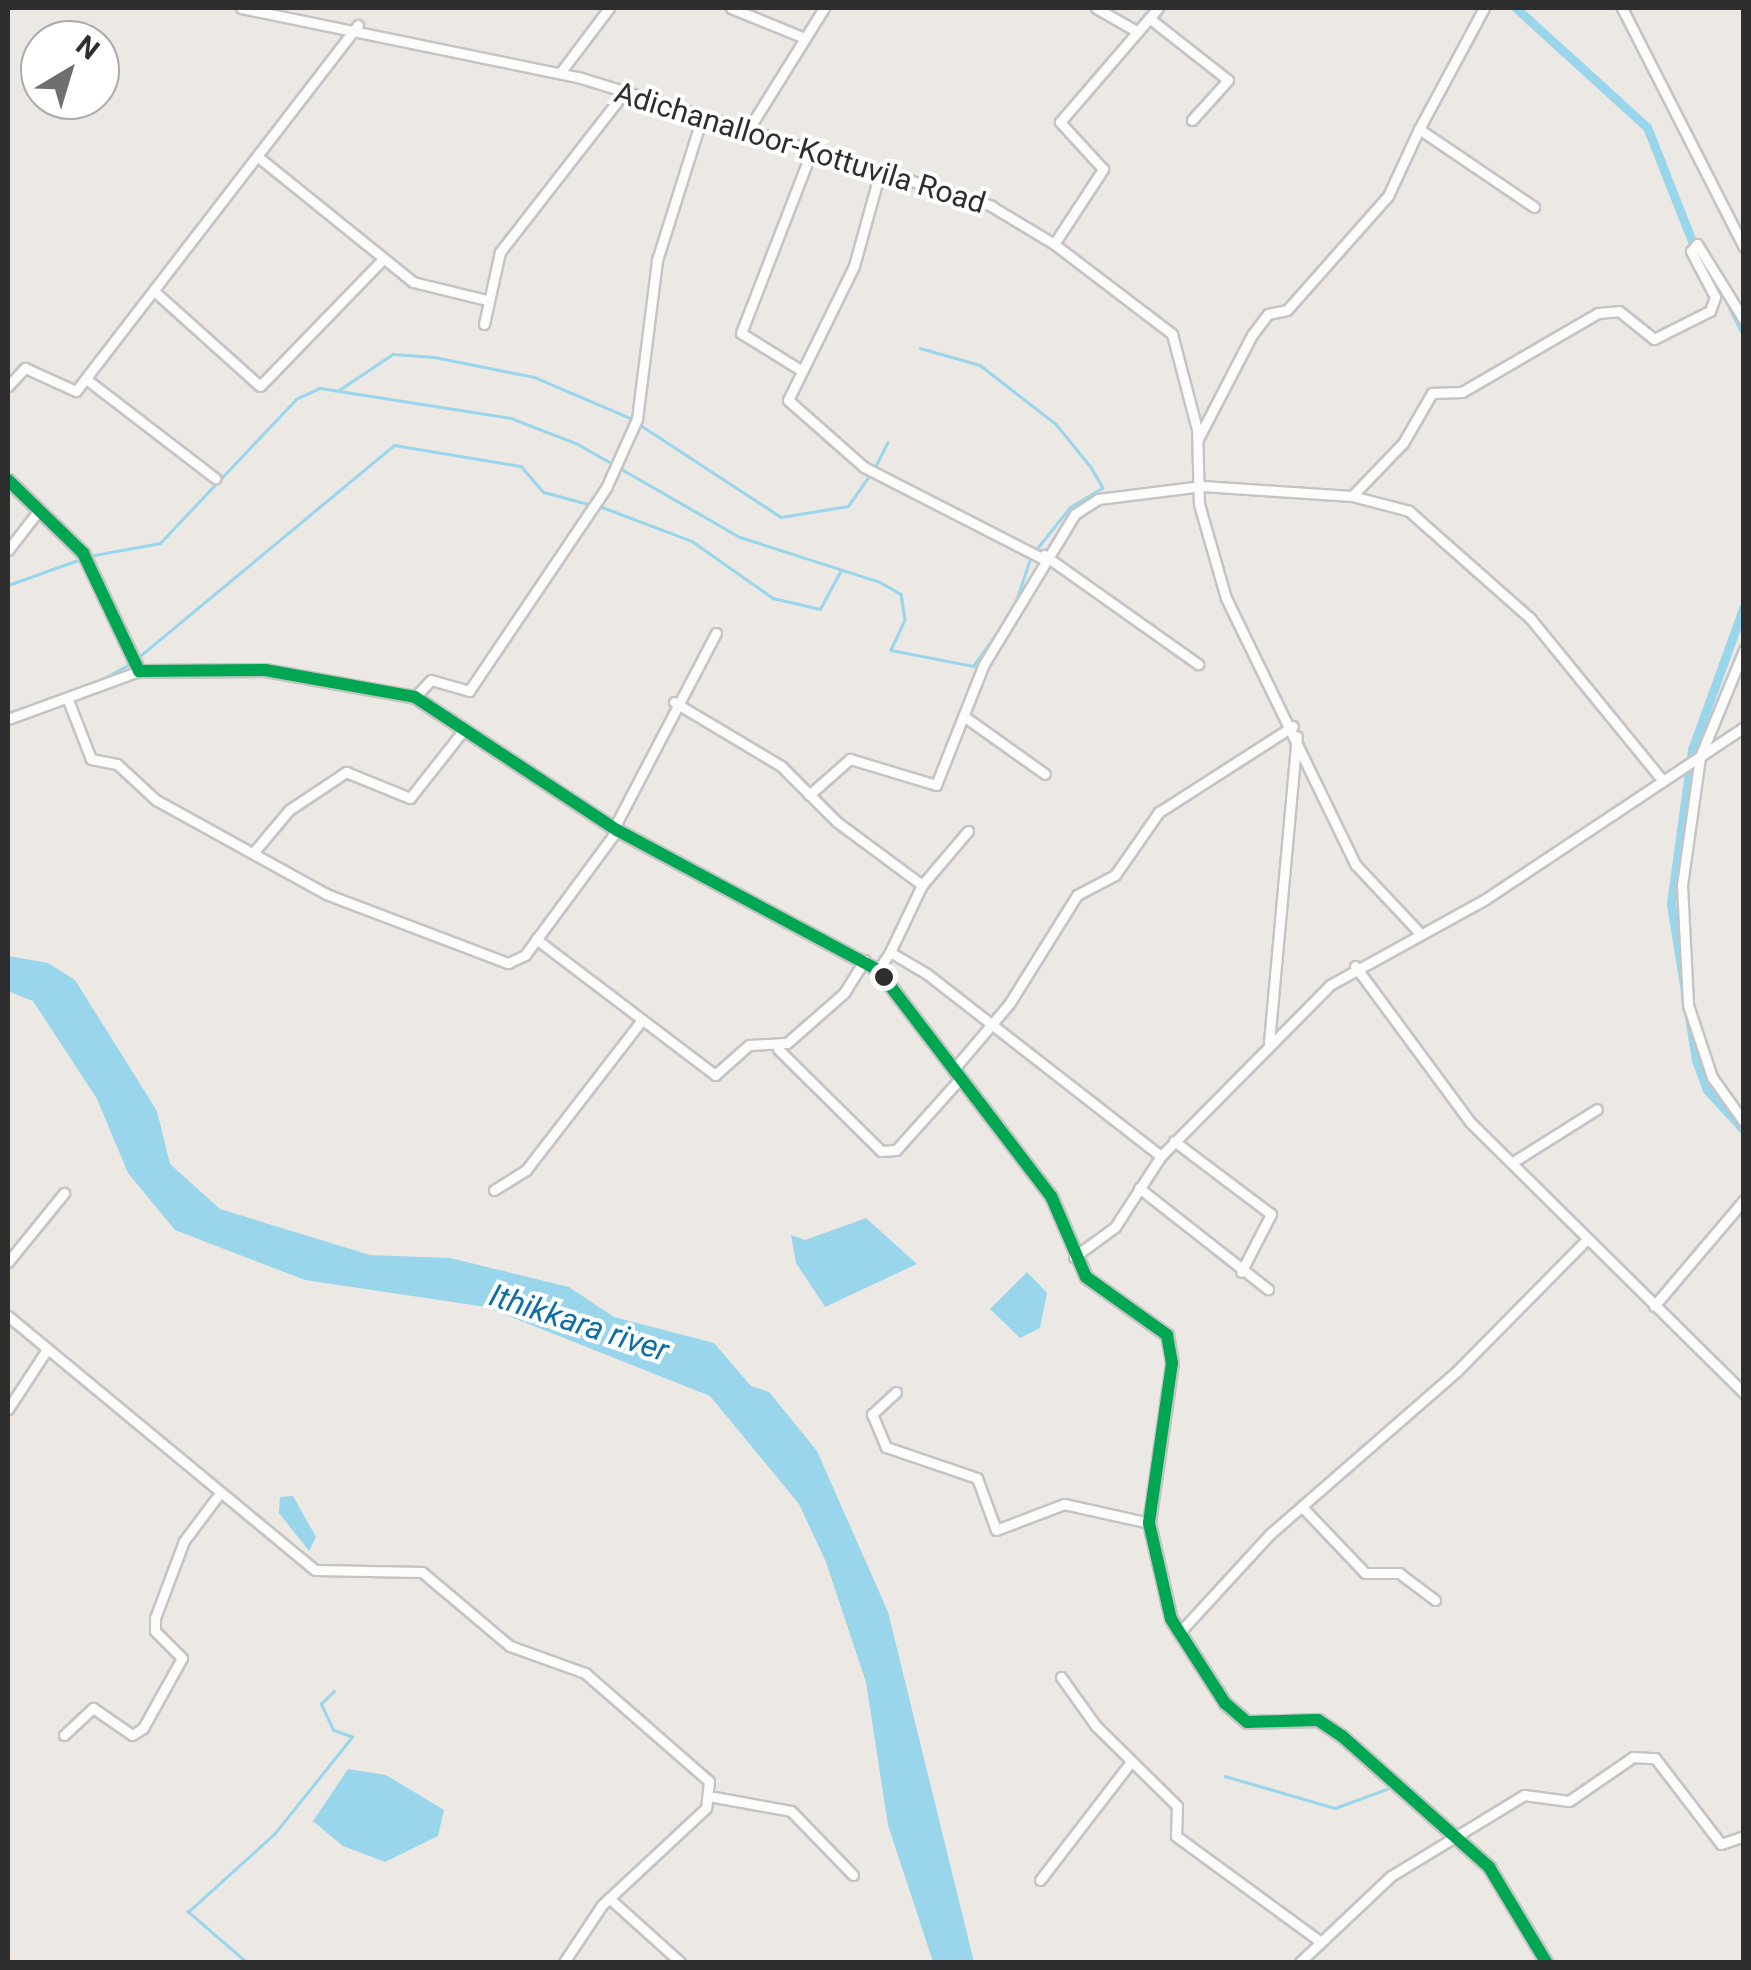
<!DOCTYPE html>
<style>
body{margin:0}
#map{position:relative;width:1751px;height:1970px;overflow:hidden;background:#ece8e4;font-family:Roboto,sans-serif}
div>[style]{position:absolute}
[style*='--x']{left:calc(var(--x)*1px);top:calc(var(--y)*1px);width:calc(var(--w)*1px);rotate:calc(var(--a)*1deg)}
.water>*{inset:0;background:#99d6ec}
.stream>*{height:2.5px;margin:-1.25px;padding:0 1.25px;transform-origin:1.25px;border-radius:1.25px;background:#99d6ec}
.canal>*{height:9px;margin:-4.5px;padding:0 4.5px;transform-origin:4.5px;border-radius:4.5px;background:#99d6ec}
.roads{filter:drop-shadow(2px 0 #c5c4c5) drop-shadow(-2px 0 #c5c4c5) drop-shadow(0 2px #c5c4c5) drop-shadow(0 -2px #c5c4c5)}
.minor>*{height:9px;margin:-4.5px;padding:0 4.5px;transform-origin:4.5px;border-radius:4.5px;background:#fcfcfb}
.major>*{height:11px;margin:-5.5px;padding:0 5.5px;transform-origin:5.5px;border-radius:5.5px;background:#e8e4d6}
.bus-1>*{height:12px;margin:-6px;padding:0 6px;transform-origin:6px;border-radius:6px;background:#00a651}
.dots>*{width:28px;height:28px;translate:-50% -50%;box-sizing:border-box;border:5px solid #fff;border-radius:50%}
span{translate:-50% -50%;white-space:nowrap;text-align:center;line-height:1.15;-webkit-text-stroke:8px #fff;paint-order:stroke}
.street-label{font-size:30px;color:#2e2e2e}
.water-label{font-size:32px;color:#0d6fa3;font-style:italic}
.frame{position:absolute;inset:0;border:10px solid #2e2e2e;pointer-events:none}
.north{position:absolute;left:20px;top:20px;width:100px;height:100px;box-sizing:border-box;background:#fff;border:2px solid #ababab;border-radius:50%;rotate:38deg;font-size:28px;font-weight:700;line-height:40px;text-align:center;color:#2e2e2e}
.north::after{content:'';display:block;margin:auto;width:35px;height:45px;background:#706f6e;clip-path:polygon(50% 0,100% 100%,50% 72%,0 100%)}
</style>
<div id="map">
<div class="water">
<div style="clip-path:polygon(8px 956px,48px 963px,75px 980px,157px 1111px,170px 1164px,220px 1209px,370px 1255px,450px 1258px,569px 1287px,614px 1317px,714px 1343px,751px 1386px,769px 1392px,817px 1451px,888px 1612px,974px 1962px,933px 1962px,888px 1825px,866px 1682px,826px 1562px,799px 1504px,710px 1396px,486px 1307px,305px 1280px,175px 1230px,128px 1173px,97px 1099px,33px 1001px,8px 991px)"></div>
<div style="clip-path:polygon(866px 1218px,917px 1264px,825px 1307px,796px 1263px,791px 1235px,805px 1240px)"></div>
<div style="clip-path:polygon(1027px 1272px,1047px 1293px,1040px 1328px,1020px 1338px,990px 1309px)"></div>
<div style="clip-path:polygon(293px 1496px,316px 1537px,309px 1551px,279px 1513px,280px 1497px)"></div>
<div style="clip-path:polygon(348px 1769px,386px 1775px,444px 1810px,438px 1836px,385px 1862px,343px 1846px,313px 1821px)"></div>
</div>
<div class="stream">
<div style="--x:920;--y:348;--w:62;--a:15.8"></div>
<div style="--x:980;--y:365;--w:96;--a:37.8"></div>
<div style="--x:1056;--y:424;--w:55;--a:50.9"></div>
<div style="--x:1091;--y:467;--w:24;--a:60"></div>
<div style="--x:1103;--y:488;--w:39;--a:149"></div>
<div style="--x:1070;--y:508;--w:51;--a:128.7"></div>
<div style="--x:339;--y:390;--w:65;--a:-33.7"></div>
<div style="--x:393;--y:354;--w:41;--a:4.2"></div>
<div style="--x:434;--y:357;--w:102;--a:11.3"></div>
<div style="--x:534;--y:377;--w:104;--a:23.1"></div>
<div style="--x:642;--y:426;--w:166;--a:33.2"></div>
<div style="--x:781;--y:517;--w:68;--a:-9.3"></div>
<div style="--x:848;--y:506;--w:35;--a:-55"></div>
<div style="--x:876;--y:465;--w:25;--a:-63"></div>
<div style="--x:602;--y:507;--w:96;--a:20.7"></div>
<div style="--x:692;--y:541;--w:99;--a:35.1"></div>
<div style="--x:773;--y:598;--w:48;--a:13.2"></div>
<div style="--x:820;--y:609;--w:44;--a:-61.7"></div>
<div style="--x:89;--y:556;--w:72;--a:-10.4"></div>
<div style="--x:160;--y:543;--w:198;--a:-46.6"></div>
<div style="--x:296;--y:399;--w:26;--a:-25"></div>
<div style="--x:320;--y:388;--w:193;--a:8.9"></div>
<div style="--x:511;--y:418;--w:72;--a:21.2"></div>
<div style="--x:578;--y:444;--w:187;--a:29.9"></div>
<div style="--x:740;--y:537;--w:147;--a:17.8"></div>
<div style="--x:880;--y:582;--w:24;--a:30"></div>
<div style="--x:901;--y:594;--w:26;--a:81"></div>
<div style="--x:905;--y:620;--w:33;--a:115"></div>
<div style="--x:891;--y:650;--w:84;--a:11"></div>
<div style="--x:973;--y:666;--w:51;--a:-53.8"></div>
<div style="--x:8;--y:585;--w:77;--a:-19.6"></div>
<div style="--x:1013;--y:610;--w:54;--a:-71.6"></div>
<div style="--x:140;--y:656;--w:330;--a:-39.7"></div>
<div style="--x:394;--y:445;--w:129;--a:9.4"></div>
<div style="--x:521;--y:466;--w:35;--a:49"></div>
<div style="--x:544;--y:492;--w:46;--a:15.3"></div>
<div style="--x:99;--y:681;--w:33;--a:-29"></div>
<div style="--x:8;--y:713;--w:64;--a:-19.3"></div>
<div style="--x:1225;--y:1776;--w:115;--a:16.2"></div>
<div style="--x:1335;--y:1808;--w:55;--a:-20.1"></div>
<div style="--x:246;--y:1962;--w:77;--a:-139.2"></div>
<div style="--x:188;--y:1912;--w:118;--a:-42.2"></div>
<div style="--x:275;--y:1833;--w:123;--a:-51.3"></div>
<div style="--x:352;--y:1737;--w:20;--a:-160"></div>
<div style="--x:333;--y:1730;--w:29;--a:-115"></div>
<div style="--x:321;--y:1704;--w:18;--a:-45"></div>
</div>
<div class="canal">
<div style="--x:1516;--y:8;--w:177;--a:42.3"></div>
<div style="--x:1647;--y:127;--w:123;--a:68.5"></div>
<div style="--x:1732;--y:307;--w:27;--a:63"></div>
<div style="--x:1744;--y:606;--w:153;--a:109.9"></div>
<div style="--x:1692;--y:750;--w:155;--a:97.8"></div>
<div style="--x:1671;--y:904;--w:158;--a:80.9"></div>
<div style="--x:1696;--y:1060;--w:32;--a:70"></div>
<div style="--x:1707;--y:1090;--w:54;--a:47.2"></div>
</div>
<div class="roads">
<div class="minor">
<div style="--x:241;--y:8;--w:344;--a:11.6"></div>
<div style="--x:578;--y:77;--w:433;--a:17.3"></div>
<div style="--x:991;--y:206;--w:74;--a:31.1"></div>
<div style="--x:1054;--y:244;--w:90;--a:-56.8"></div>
<div style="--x:1103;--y:169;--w:64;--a:-132.5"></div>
<div style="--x:1060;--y:122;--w:150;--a:-49.3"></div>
<div style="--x:731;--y:8;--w:74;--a:22.1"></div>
<div style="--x:1096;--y:8;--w:48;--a:29.7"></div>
<div style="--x:1484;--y:8;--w:137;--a:118.2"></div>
<div style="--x:1419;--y:129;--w:139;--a:34.1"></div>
<div style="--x:1622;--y:8;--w:268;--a:63"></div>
<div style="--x:1149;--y:18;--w:100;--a:38.1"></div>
<div style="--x:1228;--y:80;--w:54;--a:132"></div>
<div style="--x:560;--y:73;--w:81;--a:-53"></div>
<div style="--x:748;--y:130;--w:144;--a:-58.1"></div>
<div style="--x:262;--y:160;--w:194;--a:38.9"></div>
<div style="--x:413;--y:282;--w:72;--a:13.7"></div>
<div style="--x:880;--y:172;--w:98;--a:105.5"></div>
<div style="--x:854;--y:266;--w:149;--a:116.2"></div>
<div style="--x:788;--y:400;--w:101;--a:41.4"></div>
<div style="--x:864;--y:467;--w:200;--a:27.1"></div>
<div style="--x:1054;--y:244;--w:148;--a:37.3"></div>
<div style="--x:1172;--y:334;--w:98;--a:75.3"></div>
<div style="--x:1197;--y:429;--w:75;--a:88.5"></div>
<div style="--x:1199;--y:504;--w:98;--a:74"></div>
<div style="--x:1226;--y:598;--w:296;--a:64.1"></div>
<div style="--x:1355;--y:864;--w:92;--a:46.8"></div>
<div style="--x:154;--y:291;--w:142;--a:41.9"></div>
<div style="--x:260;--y:386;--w:175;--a:-45.9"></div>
<div style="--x:484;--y:324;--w:74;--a:-77.5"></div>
<div style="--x:500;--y:252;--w:202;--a:-52.1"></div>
<div style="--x:799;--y:369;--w:68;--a:-148.2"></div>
<div style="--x:741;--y:333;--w:196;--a:-68.8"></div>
<div style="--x:86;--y:379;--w:163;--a:37.5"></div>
<div style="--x:8;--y:386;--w:25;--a:-47"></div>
<div style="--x:25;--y:368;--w:56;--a:24.3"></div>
<div style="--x:76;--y:391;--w:462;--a:-52.4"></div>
<div style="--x:1198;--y:439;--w:117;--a:-62.6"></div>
<div style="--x:1252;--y:335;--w:26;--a:-53"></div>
<div style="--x:1268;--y:314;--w:19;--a:-12"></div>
<div style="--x:1287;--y:310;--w:152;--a:-48.5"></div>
<div style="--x:1388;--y:196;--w:74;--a:-65.2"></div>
<div style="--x:1352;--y:496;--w:74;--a:-46.1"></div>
<div style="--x:1403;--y:443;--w:58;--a:-59.9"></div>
<div style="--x:1432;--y:393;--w:30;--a:-2"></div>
<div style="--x:1462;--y:392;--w:157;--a:-30.2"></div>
<div style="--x:1598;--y:313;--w:21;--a:-5"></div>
<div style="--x:1619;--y:311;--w:45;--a:38.7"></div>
<div style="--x:1654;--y:339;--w:63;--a:-26.6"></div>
<div style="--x:1710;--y:311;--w:15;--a:-70"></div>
<div style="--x:1715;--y:297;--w:52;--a:-117.6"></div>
<div style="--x:1691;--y:251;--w:9;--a:-49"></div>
<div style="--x:1697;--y:244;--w:89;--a:58.3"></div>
<div style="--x:8;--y:550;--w:51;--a:-52.2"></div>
<div style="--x:1044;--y:555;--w:189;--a:35.3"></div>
<div style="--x:1744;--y:650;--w:116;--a:112.4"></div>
<div style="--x:1700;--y:757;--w:129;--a:98"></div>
<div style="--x:1682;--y:885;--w:120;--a:87.1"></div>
<div style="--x:1688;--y:1005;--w:76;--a:71.6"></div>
<div style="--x:1712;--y:1077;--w:55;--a:54.6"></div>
<div style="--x:415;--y:697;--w:23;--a:-47"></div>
<div style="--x:431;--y:680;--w:40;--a:16"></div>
<div style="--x:469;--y:691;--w:245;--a:-56"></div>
<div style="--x:606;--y:488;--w:76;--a:-65.8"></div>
<div style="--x:637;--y:419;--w:160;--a:-82.8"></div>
<div style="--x:657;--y:260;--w:150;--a:-72.5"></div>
<div style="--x:68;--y:700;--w:63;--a:68.7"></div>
<div style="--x:91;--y:759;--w:26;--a:11"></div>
<div style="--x:117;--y:764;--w:53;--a:42.7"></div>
<div style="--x:156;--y:800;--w:194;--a:28.9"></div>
<div style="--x:326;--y:894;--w:195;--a:20.8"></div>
<div style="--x:508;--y:963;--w:19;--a:-25"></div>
<div style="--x:525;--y:955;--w:155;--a:-53.6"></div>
<div style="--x:674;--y:702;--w:125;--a:30.9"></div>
<div style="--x:781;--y:766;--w:79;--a:45"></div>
<div style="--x:837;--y:822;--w:106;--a:36.5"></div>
<div style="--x:965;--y:717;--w:98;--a:35.5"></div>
<div style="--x:8;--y:719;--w:140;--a:-20.1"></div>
<div style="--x:809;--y:795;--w:55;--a:-41.3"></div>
<div style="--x:850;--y:759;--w:90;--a:16.8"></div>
<div style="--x:936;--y:785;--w:130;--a:-68.4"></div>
<div style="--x:984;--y:664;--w:175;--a:-58.8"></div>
<div style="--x:1075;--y:514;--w:27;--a:-33"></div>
<div style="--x:1098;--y:499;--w:105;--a:-7.1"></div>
<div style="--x:1202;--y:486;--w:150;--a:3.8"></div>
<div style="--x:1352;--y:496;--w:59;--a:14.7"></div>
<div style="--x:1409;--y:511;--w:162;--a:41.5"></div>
<div style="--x:1530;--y:618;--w:209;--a:50.8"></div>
<div style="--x:614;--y:828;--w:220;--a:-62.4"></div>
<div style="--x:253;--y:853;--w:56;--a:-50.1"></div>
<div style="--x:289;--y:810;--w:69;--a:-33.7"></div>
<div style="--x:346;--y:772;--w:69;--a:22.1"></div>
<div style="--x:410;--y:798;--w:85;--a:-51.7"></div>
<div style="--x:536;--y:939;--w:225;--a:37.2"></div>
<div style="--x:715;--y:1075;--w:45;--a:-41.4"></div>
<div style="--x:749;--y:1045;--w:38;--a:-3"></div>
<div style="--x:787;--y:1043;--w:76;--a:-41.3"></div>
<div style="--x:844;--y:993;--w:39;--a:-58"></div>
<div style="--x:890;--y:952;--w:74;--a:-64.5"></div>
<div style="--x:922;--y:885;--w:71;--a:-49.6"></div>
<div style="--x:1355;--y:966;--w:194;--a:53.6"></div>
<div style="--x:1470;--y:1122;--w:385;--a:44.7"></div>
<div style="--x:878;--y:970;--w:22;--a:-56"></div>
<div style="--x:890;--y:952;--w:43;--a:30.7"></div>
<div style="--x:927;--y:974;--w:296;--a:37.9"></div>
<div style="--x:1269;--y:1042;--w:307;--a:-84.8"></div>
<div style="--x:778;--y:1049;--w:145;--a:44.7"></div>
<div style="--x:881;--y:1151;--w:15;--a:-4"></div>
<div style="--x:896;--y:1150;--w:93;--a:-48.1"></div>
<div style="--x:953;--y:1070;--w:87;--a:-49.7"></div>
<div style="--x:1009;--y:1004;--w:128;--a:-58"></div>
<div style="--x:1077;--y:895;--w:43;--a:-27.8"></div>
<div style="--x:1115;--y:875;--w:77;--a:-55.1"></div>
<div style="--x:1159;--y:812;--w:159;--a:-32.7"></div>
<div style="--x:1174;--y:1141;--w:121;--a:37"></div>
<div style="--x:1271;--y:1214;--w:65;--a:117.3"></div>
<div style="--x:1513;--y:1162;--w:99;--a:-32.2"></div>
<div style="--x:1139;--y:1188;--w:164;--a:38.1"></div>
<div style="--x:494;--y:1190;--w:38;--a:-32"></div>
<div style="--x:526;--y:1170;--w:188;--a:-52.3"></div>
<div style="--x:1074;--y:1257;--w:51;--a:-36.2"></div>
<div style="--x:1115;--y:1227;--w:85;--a:-57.1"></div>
<div style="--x:1161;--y:1156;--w:240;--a:-45.3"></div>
<div style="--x:1330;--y:985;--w:176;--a:-28.9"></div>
<div style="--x:1484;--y:900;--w:312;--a:-33.6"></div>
<div style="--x:8;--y:1262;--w:89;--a:-50.9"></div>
<div style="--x:1654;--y:1306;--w:139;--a:-49.7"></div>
<div style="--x:8;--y:1316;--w:398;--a:39.6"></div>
<div style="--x:315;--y:1570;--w:107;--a:1.1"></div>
<div style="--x:422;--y:1572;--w:115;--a:40.1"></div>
<div style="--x:510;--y:1646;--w:80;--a:19.8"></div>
<div style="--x:585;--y:1673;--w:164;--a:41.1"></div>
<div style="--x:709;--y:1781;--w:27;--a:96"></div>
<div style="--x:706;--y:1808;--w:142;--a:137"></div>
<div style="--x:602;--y:1905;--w:69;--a:123.7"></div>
<div style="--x:896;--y:1392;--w:33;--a:137"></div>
<div style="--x:872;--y:1414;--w:36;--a:67"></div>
<div style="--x:886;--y:1447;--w:96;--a:18.8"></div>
<div style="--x:977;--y:1478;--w:55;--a:69.9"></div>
<div style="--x:996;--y:1530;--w:73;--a:-20.9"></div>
<div style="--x:1064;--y:1504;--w:87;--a:12.6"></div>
<div style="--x:8;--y:1409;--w:69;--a:-56.8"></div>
<div style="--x:1304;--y:1509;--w:88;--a:46.4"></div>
<div style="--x:1365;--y:1573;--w:34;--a:0"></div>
<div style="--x:1399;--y:1573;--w:45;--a:36.9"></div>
<div style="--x:1179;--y:1633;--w:133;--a:-47.4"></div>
<div style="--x:1269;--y:1535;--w:249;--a:-41.1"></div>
<div style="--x:1457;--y:1371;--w:185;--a:-45.4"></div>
<div style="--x:1061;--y:1677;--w:60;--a:54.5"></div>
<div style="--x:1096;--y:1726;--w:114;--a:44.6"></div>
<div style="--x:1177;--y:1806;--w:30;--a:92"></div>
<div style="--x:1176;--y:1836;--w:176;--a:36.2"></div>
<div style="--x:64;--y:1735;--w:40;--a:-43"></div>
<div style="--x:93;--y:1708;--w:47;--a:34.7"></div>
<div style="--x:132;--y:1735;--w:13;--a:-32"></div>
<div style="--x:143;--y:1728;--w:80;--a:-60.9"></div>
<div style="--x:182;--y:1658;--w:38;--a:-135"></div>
<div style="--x:155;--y:1631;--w:13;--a:-90"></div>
<div style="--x:155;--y:1618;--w:82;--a:-69.4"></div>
<div style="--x:184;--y:1541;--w:55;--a:-53.1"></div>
<div style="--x:714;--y:1797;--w:78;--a:10.3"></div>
<div style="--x:791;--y:1811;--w:89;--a:45.9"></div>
<div style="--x:1040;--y:1880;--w:148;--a:-52.4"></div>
<div style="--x:609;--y:1898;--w:96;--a:42"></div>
<div style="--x:1300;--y:1962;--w:125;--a:-43.4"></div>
<div style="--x:1391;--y:1876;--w:156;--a:-31.3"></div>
<div style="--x:1524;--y:1795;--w:45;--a:7.6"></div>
<div style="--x:1569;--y:1801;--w:78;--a:-34.5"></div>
<div style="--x:1633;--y:1757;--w:22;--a:3"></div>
<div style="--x:1655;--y:1758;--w:108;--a:52.5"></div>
<div style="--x:1721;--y:1844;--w:24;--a:-19"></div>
</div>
<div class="major">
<div style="--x:8;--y:480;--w:105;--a:44.2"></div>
<div style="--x:83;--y:553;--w:131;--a:64.6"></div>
<div style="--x:139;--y:671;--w:126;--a:-0.5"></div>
<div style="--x:265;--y:670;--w:152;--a:10.2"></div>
<div style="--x:415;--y:697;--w:242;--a:33.4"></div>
<div style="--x:617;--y:830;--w:296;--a:28.2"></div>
<div style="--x:878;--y:970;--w:285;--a:52.6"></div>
<div style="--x:1051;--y:1196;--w:88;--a:66.6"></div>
<div style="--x:1086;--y:1277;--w:100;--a:35.6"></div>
<div style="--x:1167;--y:1335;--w:28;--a:80"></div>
<div style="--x:1172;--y:1363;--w:162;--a:98.2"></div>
<div style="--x:1149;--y:1523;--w:98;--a:77.1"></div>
<div style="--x:1171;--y:1619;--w:100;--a:57.3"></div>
<div style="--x:1225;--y:1703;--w:29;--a:41"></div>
<div style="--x:1247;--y:1722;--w:71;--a:-1.6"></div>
<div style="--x:1318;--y:1720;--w:29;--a:34"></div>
<div style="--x:1342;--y:1736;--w:197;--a:41.7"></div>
<div style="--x:1489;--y:1867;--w:111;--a:59"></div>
</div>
</div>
<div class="bus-1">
<div style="--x:8;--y:480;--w:105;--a:44.2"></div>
<div style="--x:83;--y:553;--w:131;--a:64.6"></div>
<div style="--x:139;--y:671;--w:126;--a:-0.5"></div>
<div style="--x:265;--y:670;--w:152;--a:10.2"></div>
<div style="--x:415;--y:697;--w:242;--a:33.4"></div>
<div style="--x:617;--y:830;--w:296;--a:28.2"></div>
<div style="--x:878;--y:970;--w:285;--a:52.6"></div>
<div style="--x:1051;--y:1196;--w:88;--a:66.6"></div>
<div style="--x:1086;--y:1277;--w:100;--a:35.6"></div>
<div style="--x:1167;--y:1335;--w:28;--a:80"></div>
<div style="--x:1172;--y:1363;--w:162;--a:98.2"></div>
<div style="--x:1149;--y:1523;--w:98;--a:77.1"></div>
<div style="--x:1171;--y:1619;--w:100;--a:57.3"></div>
<div style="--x:1225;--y:1703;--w:29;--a:41"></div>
<div style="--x:1247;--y:1722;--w:71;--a:-1.6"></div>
<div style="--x:1318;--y:1720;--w:29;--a:34"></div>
<div style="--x:1342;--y:1736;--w:197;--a:41.7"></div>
<div style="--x:1489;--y:1867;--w:111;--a:59"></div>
</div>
<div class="dots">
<div style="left:884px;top:977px;background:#2e2e2e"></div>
</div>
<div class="street-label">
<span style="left:800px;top:148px;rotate:17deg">Adichanalloor-Kottuvila Road</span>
</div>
<div class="water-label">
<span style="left:579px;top:1323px;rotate:18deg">Ithikkara river</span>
</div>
<div class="frame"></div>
<div class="north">N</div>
</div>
